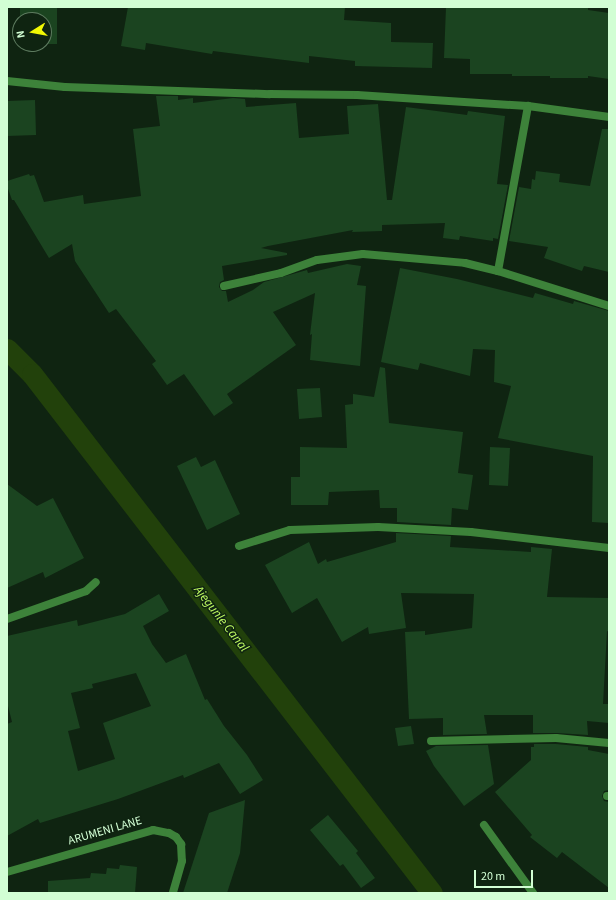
<!DOCTYPE html>
<style>
body{margin:0}
#map{position:relative;width:616px;height:900px;overflow:hidden;background:#0f2411;font-family:"Source Sans 3",sans-serif}
div>[style]{position:absolute}
[style*='--x']{left:calc(var(--x)*1px);top:calc(var(--y)*1px);width:calc(var(--w)*1px);rotate:calc(var(--a)*1deg)}
.canal>*{height:21px;margin:-10.5px;padding:0 10.5px;transform-origin:10.5px;border-radius:10.5px;background:#22410b}
.building>*{inset:0;background:#1b4420}
.street>*{height:8px;margin:-4px;padding:0 4px;transform-origin:4px;border-radius:4px;background:#3d823a}
span{translate:-50% -50%;white-space:nowrap;text-align:center;line-height:1.15;-webkit-text-stroke:3px #0f2411;paint-order:stroke}
.street-label{font-size:12px;color:#d2fed4}
.water-label{font-size:13px;color:#c0fc62;font-style:italic}
.frame{position:absolute;inset:0;border:8px solid #d2fed4;pointer-events:none}
.north{position:absolute;left:12px;top:12px;width:40px;height:40px;box-sizing:border-box;background:#0f2411;border:1px solid #5d7b5f;border-radius:50%;rotate:259deg;font-size:11px;font-weight:700;line-height:16px;text-align:center;color:#d2fed4}
.north::after{content:'';display:block;margin:auto;width:14px;height:18px;background:#f1f804;clip-path:polygon(50% 0,100% 100%,50% 72%,0 100%)}
.scale{position:absolute;left:474px;top:870px;width:59px;height:18px;box-sizing:border-box;border:2px solid #d2fed4;border-top:0;padding-left:5px;font-size:12px;line-height:14px;white-space:nowrap;color:#d2fed4;-webkit-text-stroke:3px #0f2411;paint-order:stroke}
</style>
<div id="map">
<div class="canal">
<div style="--x:7;--y:349;--w:35;--a:45"></div>
<div style="--x:32;--y:374;--w:655;--a:52.38"></div>
</div>
<div class="building">
<div style="clip-path:polygon(20px 7px,57px 7px,57px 44px,44px 44px,44px 20px,20px 20px,20px 44px)"></div>
<div style="clip-path:polygon(128px 7px,345px 7px,344px 20px,391px 23px,391px 42px,433px 43px,432px 68px,355px 66px,355px 61px,309px 56px,309px 63px,213px 51px,212px 54px,146px 43px,145px 50px,121px 46px)"></div>
<div style="clip-path:polygon(446px 7px,588px 7px,588px 10px,609px 13px,609px 79px,588px 76px,588px 78px,550px 78px,550px 76px,512px 76px,512px 74px,470px 74px,470px 59px,444px 58px)"></div>
<div style="clip-path:polygon(156px 96px,178px 96px,178px 100px,193px 98px,193px 103px,233px 98px,245px 99px,246px 107px,296px 103px,299px 138px,349px 134px,347px 106px,378px 104px,387px 200px,392px 200px,406px 107px,467px 115px,468px 111px,505px 116px,497px 184px,508px 185px,498px 239px,493px 238px,493px 241px,460px 236px,459px 240px,443px 238px,445px 223px,382px 225px,382px 231px,352px 232px,353px 230px,268px 246px,261px 248px,287px 253px,287px 255px,222px 266px,224px 280px,220px 282px,219px 287px,222px 291px,226px 291px,228px 302px,253px 290px,264px 282px,307px 270px,308px 273px,347px 264px,361px 266px,357px 285px,366px 286px,360px 366px,310px 360px,312px 334px,310px 335px,315px 293px,273px 312px,296px 345px,227px 394px,233px 403px,214px 416px,184px 374px,167px 385px,152px 364px,156px 361px,116px 309px,109px 313px,75px 261px,72px 244px,49px 258px,14px 200px,12px 200px,7px 186px,7px 181px,29px 174px,30px 176px,34px 175px,44px 202px,83px 195px,84px 204px,141px 196px,133px 129px,160px 126px)"></div>
<div style="clip-path:polygon(35px 100px,36px 135px,7px 136px,7px 101px)"></div>
<div style="clip-path:polygon(602px 129px,609px 129px,609px 272px,584px 266px,582px 271px,544px 258px,548px 247px,509px 241px,519px 187px,531px 189px,532px 179px,535px 180px,536px 171px,560px 174px,559px 182px,590px 186px)"></div>
<div style="clip-path:polygon(400px 268px,457px 279px,533px 298px,535px 293px,573px 304px,574px 301px,609px 311px,609px 523px,592px 522px,593px 456px,498px 438px,511px 386px,494px 382px,495px 350px,473px 349px,470px 376px,420px 363px,418px 370px,381px 362px)"></div>
<div style="clip-path:polygon(380px 367px,385px 368px,389px 423px,463px 432px,458px 473px,473px 475px,468px 510px,452px 508px,451px 525px,397px 522px,397px 508px,380px 508px,379px 490px,329px 492px,328px 505px,291px 505px,291px 477px,300px 477px,300px 447px,347px 448px,345px 405px,353px 404px,353px 394px,374px 397px)"></div>
<div style="clip-path:polygon(320px 388px,322px 417px,299px 419px,297px 389px)"></div>
<div style="clip-path:polygon(490px 447px,510px 448px,508px 486px,489px 485px)"></div>
<div style="clip-path:polygon(196px 457px,201px 467px,215px 460px,240px 514px,207px 530px,177px 466px)"></div>
<div style="clip-path:polygon(7px 484px,37px 506px,53px 498px,84px 558px,45px 578px,43px 572px,7px 588px)"></div>
<div style="clip-path:polygon(396px 533px,451px 536px,450px 547px,531px 552px,531px 547px,552px 549px,547px 597px,609px 598px,609px 632px,607px 631px,603px 704px,609px 704px,609px 723px,587px 721px,588px 735px,557px 733px,533px 733px,533px 715px,484px 715px,487px 734px,443px 735px,443px 718px,409px 719px,405px 632px,425px 631px,425px 635px,472px 628px,474px 594px,401px 593px,406px 628px,369px 634px,368px 627px,342px 642px,317px 598px,292px 613px,265px 565px,309px 542px,318px 564px,326px 559px,327px 562px,396px 542px)"></div>
<div style="clip-path:polygon(evenodd,159px 594px,169px 611px,143px 626px,152px 644px,166px 663px,186px 654px,205px 700px,207px 699px,224px 726px,247px 755px,263px 780px,240px 794px,219px 763px,184px 778px,183px 775px,118px 799px,40px 823px,38px 819px,7px 836px,7px 724px,12px 722px,7px 702px,7px 636px,77px 620px,78px 626px,125px 614px,159px 594px,136px 673px,151px 706px,103px 723px,115px 759px,78px 771px,68px 731px,80px 728px,71px 693px,93px 688px,92px 684px,136px 673px)"></div>
<div style="clip-path:polygon(411px 726px,414px 744px,398px 746px,395px 728px)"></div>
<div style="clip-path:polygon(534px 744px,556px 744px,588px 747px,588px 750px,609px 754px,609px 790px,604px 791px,602px 796px,604px 801px,609px 802px,609px 888px,562px 852px,557px 858px,530px 837px,532px 835px,495px 792px,531px 760px,531px 747px,534px 747px)"></div>
<div style="clip-path:polygon(488px 745px,494px 784px,464px 806px,434px 766px,426px 751px,436px 746px)"></div>
<div style="clip-path:polygon(245px 800px,240px 853px,227px 893px,183px 893px,209px 813px)"></div>
<div style="clip-path:polygon(328px 815px,358px 851px,356px 853px,375px 878px,361px 888px,343px 864px,340px 866px,310px 830px)"></div>
<div style="clip-path:polygon(120px 865px,137px 867px,135px 893px,48px 893px,48px 881px,90px 878px,91px 873px,106px 874px,107px 868px,119px 869px)"></div>
</div>
<div class="street">
<div style="--x:7;--y:81;--w:58;--a:5.9"></div>
<div style="--x:65;--y:87;--w:205;--a:2"></div>
<div style="--x:270;--y:94;--w:87;--a:0.7"></div>
<div style="--x:357;--y:95;--w:171;--a:3.7"></div>
<div style="--x:528;--y:106;--w:82;--a:7.7"></div>
<div style="--x:498;--y:271;--w:168;--a:-79.7"></div>
<div style="--x:224;--y:286;--w:58;--a:-12.8"></div>
<div style="--x:281;--y:273;--w:38;--a:-20"></div>
<div style="--x:317;--y:260;--w:46;--a:-7.4"></div>
<div style="--x:363;--y:254;--w:102;--a:5"></div>
<div style="--x:465;--y:263;--w:34;--a:14"></div>
<div style="--x:498;--y:271;--w:116;--a:17.5"></div>
<div style="--x:239;--y:546;--w:53;--a:-17.4"></div>
<div style="--x:290;--y:530;--w:88;--a:-2"></div>
<div style="--x:378;--y:527;--w:93;--a:3.1"></div>
<div style="--x:471;--y:532;--w:139;--a:6.6"></div>
<div style="--x:7;--y:619;--w:84;--a:-19.5"></div>
<div style="--x:86;--y:591;--w:13;--a:-42"></div>
<div style="--x:431;--y:741;--w:125;--a:-1.4"></div>
<div style="--x:556;--y:738;--w:53;--a:5.4"></div>
<div style="--x:607;--y:796;--w:2;--a:0"></div>
<div style="--x:484;--y:825;--w:84;--a:54.2"></div>
<div style="--x:7;--y:872;--w:152;--a:-16"></div>
<div style="--x:153;--y:830;--w:16;--a:11"></div>
<div style="--x:169;--y:833;--w:8;--a:30"></div>
<div style="--x:176;--y:837;--w:9;--a:54"></div>
<div style="--x:181;--y:844;--w:17;--a:87"></div>
<div style="--x:182;--y:861;--w:33;--a:106"></div>
</div>
<div class="street-label">
<span style="left:105px;top:831px;rotate:-16deg">ARUMENI LANE</span>
</div>
<div class="water-label">
<span style="left:221px;top:619px;rotate:52deg">Ajegunle Canal</span>
</div>
<div class="frame"></div>
<div class="north">N</div>
<div class="scale">20 m</div>
</div>
